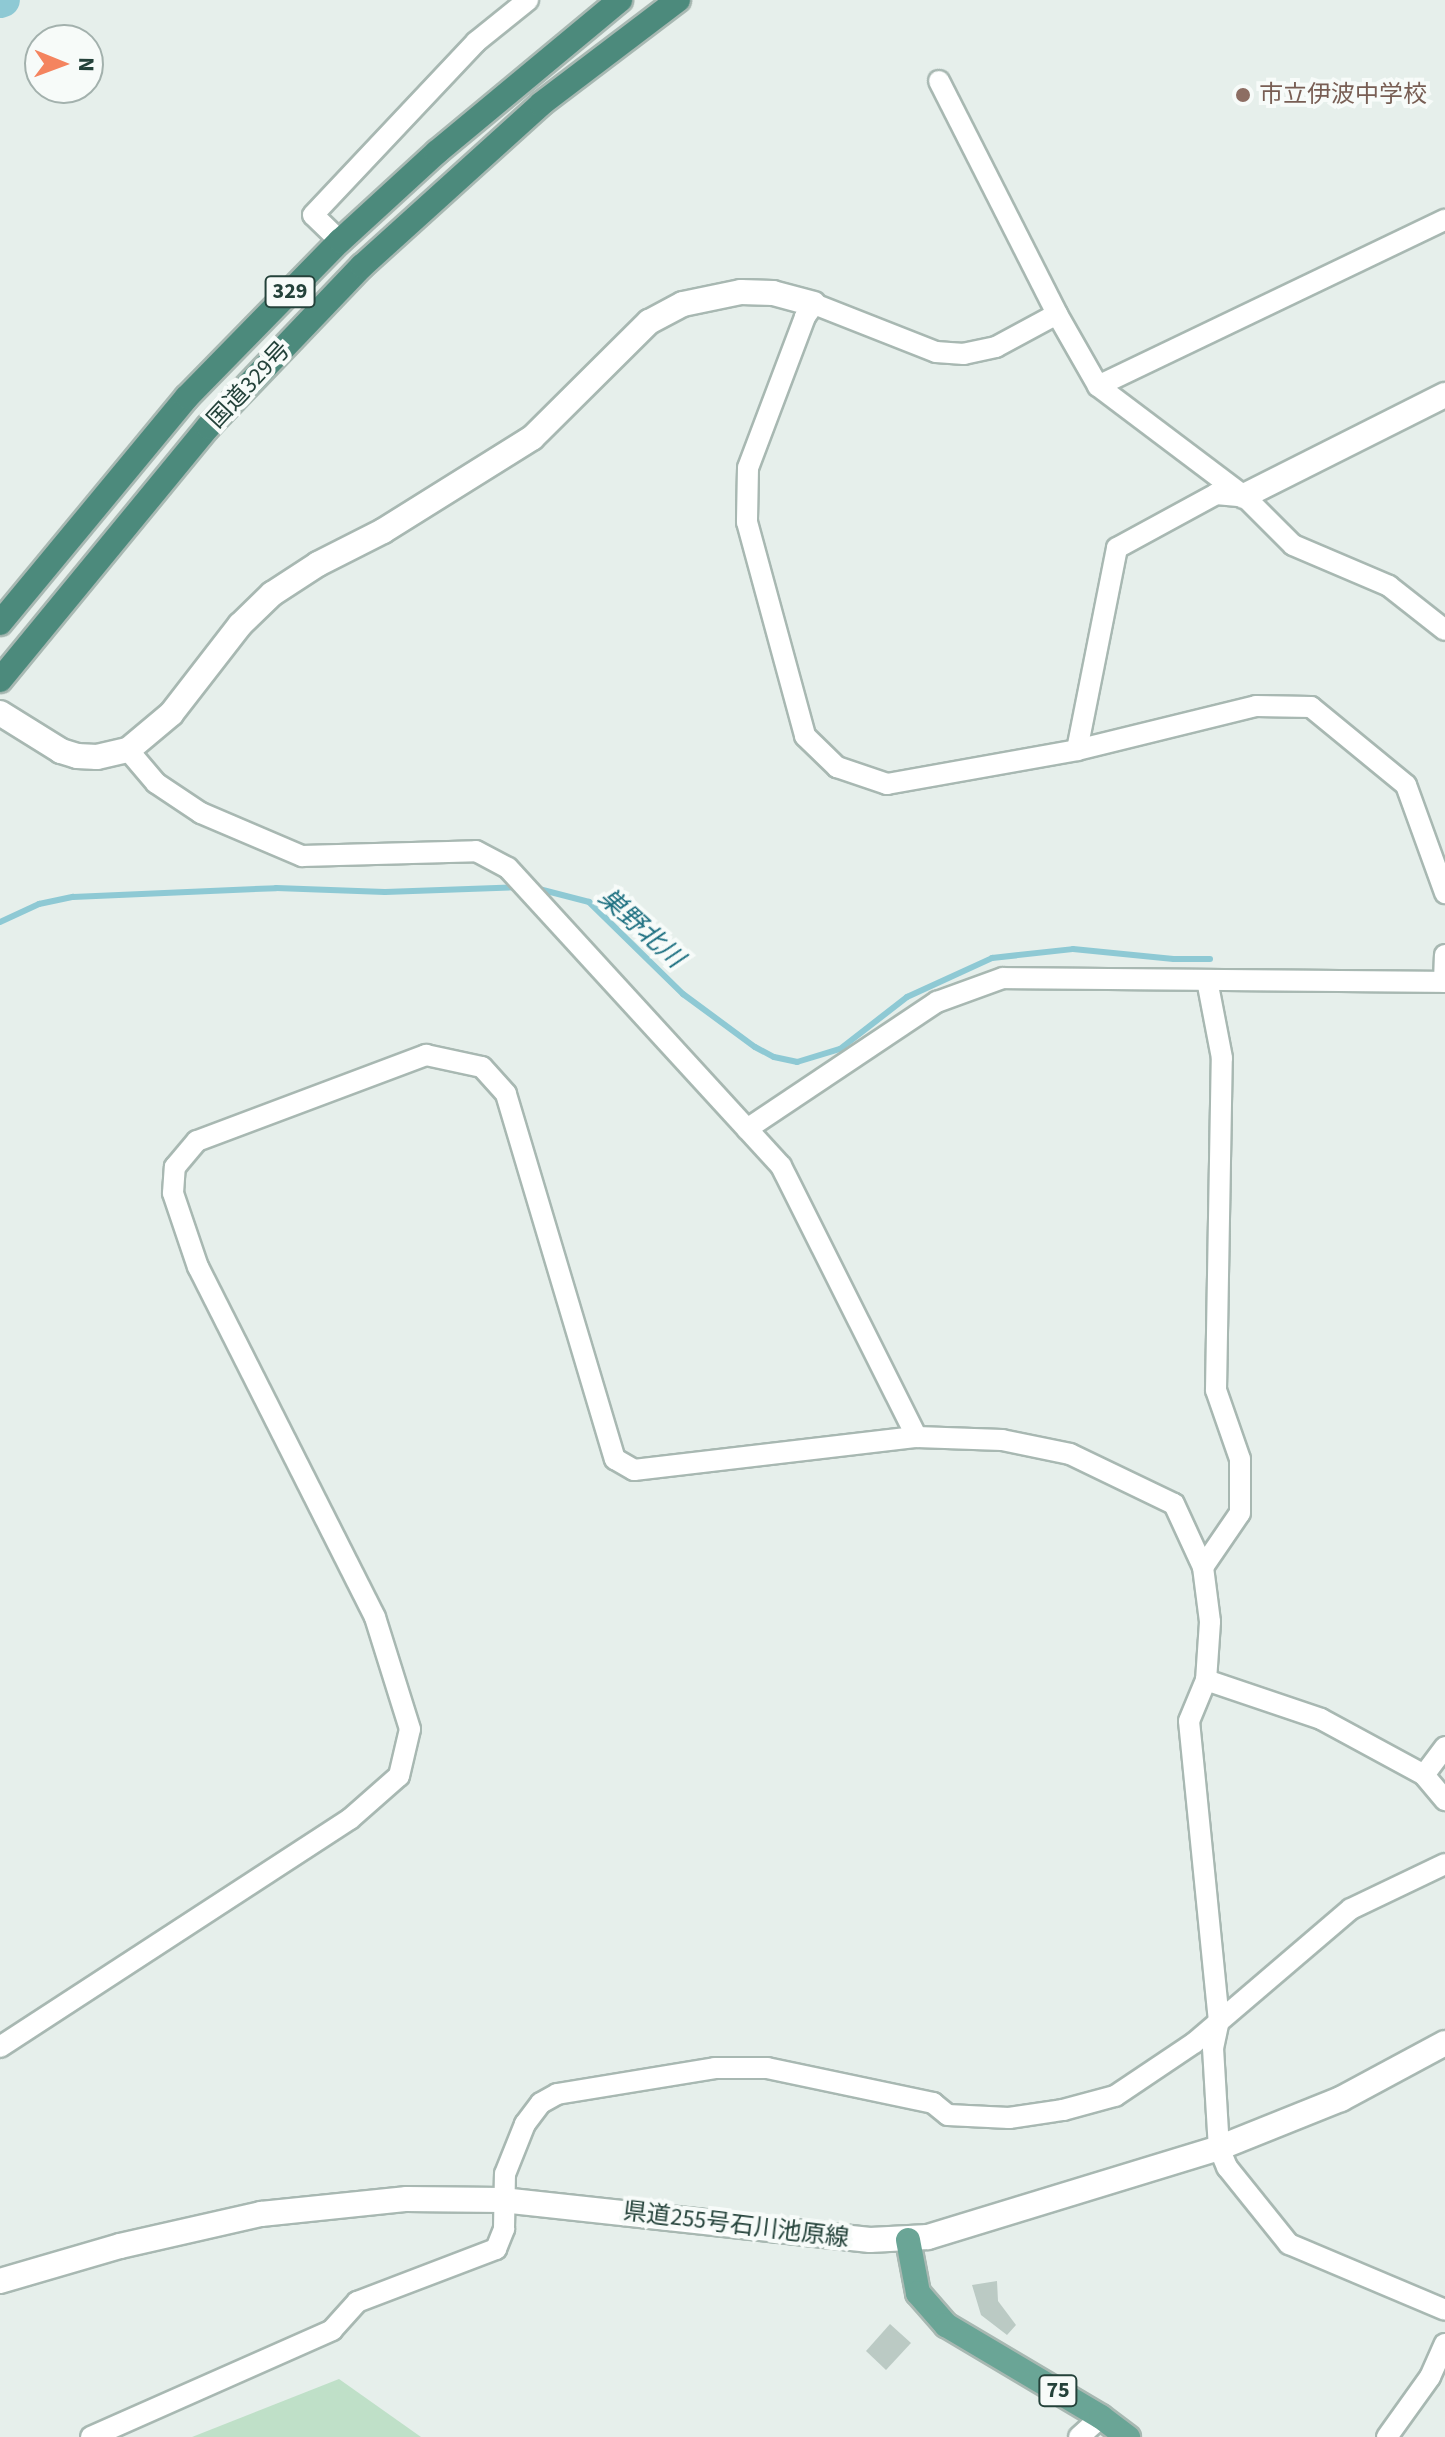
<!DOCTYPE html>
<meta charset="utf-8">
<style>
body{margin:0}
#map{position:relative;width:1445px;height:2437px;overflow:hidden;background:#e6efeb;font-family:"Source Sans 3","Noto Sans JP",sans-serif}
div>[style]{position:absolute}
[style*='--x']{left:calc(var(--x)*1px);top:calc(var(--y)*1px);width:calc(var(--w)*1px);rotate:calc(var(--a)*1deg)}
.green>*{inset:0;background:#bfe0c8}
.stream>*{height:6px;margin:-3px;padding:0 3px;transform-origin:3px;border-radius:3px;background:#8ec9d4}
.river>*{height:34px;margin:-17px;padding:0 17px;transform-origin:17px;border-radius:17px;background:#8ec9d4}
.building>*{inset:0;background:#bbcac4}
.roads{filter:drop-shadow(2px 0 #a8b8b2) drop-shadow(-2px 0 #a8b8b2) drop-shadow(0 2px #a8b8b2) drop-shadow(0 -2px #a8b8b2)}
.minor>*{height:20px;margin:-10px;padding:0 10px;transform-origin:10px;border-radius:10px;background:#fff}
.tertiary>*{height:24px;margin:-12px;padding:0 12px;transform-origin:12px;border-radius:12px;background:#fff}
.secondary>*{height:24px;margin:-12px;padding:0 12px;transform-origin:12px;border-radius:12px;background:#fff}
.primary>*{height:24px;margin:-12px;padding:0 12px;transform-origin:12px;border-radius:12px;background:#6aa596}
.trunk>*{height:24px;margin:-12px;padding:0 12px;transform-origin:12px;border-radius:12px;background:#4c8a7c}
.dots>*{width:22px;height:22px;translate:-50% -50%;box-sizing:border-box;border:4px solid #f7fbf9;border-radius:50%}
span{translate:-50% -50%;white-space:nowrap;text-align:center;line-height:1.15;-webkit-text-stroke:8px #f7fbf9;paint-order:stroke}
.shield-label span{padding:2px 6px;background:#f7fbf9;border:2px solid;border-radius:6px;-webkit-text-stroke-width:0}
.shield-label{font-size:22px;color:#24423a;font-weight:700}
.education-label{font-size:24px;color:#785e54}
.left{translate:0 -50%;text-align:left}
.street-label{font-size:24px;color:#24423a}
.water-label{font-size:26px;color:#1c6f80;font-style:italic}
.north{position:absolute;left:24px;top:24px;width:80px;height:80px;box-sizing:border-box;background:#f7fbf9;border:2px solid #a3b1ad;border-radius:50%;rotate:91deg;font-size:22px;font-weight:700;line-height:32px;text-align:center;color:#24423a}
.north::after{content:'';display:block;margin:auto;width:28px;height:36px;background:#f4845f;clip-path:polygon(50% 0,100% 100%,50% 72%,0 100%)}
</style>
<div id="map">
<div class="green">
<div style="clip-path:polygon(339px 2379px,421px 2437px,192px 2437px)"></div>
</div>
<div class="stream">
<div style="--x:535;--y:888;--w:56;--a:14.5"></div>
<div style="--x:589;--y:902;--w:132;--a:44.4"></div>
<div style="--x:683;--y:994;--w:89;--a:36.4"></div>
<div style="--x:755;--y:1047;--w:21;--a:28"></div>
<div style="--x:774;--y:1057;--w:24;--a:12"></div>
<div style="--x:797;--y:1062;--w:45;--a:-16.8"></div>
<div style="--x:840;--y:1049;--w:85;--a:-37.8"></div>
<div style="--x:907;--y:997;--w:94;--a:-24.6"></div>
<div style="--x:992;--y:958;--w:81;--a:-6.3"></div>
<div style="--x:1073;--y:949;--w:101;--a:5.7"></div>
<div style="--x:1174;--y:959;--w:36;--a:0"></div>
<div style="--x:0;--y:922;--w:43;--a:-24.8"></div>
<div style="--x:39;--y:904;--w:35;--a:-12"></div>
<div style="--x:73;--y:897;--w:203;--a:-2.5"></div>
<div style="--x:276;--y:888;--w:109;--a:2.1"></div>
<div style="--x:385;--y:892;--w:135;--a:-2.1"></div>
</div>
<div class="river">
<div style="--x:0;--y:1;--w:3;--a:-18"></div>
</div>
<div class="building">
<div style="clip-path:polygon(997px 2281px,998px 2301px,1016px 2325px,1007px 2335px,981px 2315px,972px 2285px)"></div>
<div style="clip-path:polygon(890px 2324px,911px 2343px,886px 2370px,866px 2351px)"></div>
</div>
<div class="roads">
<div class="minor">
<div style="--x:939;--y:81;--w:261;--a:63.1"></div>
<div style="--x:1057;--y:314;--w:83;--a:60.3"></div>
<div style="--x:1098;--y:386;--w:183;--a:37"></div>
<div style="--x:1244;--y:496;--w:69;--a:45"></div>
<div style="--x:1293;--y:545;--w:104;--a:23.1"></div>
<div style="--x:1389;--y:586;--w:71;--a:38.2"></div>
<div style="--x:340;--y:241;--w:37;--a:-136"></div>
<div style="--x:313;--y:215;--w:238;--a:-46.7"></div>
<div style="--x:476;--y:42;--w:67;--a:-38.9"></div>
<div style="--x:1057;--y:314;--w:69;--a:151.6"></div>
<div style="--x:996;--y:347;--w:33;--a:168"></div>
<div style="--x:964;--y:354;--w:28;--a:-176"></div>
<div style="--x:936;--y:352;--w:131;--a:-158.5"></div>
<div style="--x:814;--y:304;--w:16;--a:125"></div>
<div style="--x:805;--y:317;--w:161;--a:110.7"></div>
<div style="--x:748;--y:468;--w:54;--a:91.1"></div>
<div style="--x:747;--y:522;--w:222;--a:74.8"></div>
<div style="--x:805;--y:736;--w:45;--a:44.1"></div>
<div style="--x:837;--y:767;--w:53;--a:18.8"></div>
<div style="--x:887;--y:784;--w:193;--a:-10.1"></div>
<div style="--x:1077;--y:750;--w:184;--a:-13.8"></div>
<div style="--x:1256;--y:706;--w:55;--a:1"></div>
<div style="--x:1311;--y:707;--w:123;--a:39.4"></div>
<div style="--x:1406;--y:785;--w:115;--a:70.1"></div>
<div style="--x:1098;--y:386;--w:385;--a:-25.6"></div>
<div style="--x:128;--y:750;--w:43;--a:49.7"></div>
<div style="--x:156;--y:783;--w:54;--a:33.7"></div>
<div style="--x:201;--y:813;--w:110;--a:23.1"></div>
<div style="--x:302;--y:856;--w:174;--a:-1.6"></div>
<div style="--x:476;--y:851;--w:36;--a:28"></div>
<div style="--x:508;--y:868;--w:404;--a:47.5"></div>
<div style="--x:781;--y:1166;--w:303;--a:63.4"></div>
<div style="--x:1077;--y:750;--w:206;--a:-78.8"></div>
<div style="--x:1117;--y:548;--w:113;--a:-28.6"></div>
<div style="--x:1216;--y:494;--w:25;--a:5"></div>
<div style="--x:1444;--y:982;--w:27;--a:-88"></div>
<div style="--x:747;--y:1129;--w:229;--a:-33.8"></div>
<div style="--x:937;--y:1002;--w:70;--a:-20"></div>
<div style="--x:1003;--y:978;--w:442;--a:0.5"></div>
<div style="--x:1203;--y:1567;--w:65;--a:-55.6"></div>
<div style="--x:1240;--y:1513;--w:54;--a:-90"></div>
<div style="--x:1240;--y:1459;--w:73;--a:-109.2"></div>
<div style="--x:1216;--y:1390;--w:332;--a:-89"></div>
<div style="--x:1222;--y:1058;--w:79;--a:-100.9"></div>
<div style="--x:1206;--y:1680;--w:121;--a:18.7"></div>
<div style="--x:1321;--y:1719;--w:117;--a:28.5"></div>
<div style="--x:1424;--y:1775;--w:33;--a:50"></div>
<div style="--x:1424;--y:1775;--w:35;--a:-53"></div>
<div style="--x:0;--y:2047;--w:418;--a:-33.1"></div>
<div style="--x:350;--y:1819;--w:65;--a:-41.3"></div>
<div style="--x:399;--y:1776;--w:48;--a:-76.8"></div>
<div style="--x:410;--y:1729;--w:117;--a:-107.4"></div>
<div style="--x:375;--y:1617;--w:392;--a:-116.8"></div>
<div style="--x:198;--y:1267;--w:78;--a:-108.7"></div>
<div style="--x:173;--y:1193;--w:26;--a:-86"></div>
<div style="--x:175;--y:1167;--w:34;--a:-50"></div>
<div style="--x:197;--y:1141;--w:245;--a:-20.6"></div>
<div style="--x:426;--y:1055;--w:57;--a:12.1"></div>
<div style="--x:482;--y:1067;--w:36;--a:48"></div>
<div style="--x:506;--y:1094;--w:381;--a:73.4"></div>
<div style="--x:615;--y:1459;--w:22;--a:30"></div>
<div style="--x:634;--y:1470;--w:285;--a:-6.7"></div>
<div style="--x:917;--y:1437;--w:85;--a:2"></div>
<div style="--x:1002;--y:1440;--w:69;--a:11.6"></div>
<div style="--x:1070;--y:1454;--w:115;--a:25.7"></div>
<div style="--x:1174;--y:1504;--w:69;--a:65.3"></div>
<div style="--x:1203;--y:1567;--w:55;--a:82.7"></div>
<div style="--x:1210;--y:1622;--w:58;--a:93.9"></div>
<div style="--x:1206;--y:1680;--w:44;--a:112.5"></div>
<div style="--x:1189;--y:1721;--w:301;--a:84.3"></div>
<div style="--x:1219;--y:2020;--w:29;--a:102"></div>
<div style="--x:1213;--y:2048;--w:100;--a:86.6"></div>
<div style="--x:1219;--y:2148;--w:21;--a:67"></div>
<div style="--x:1227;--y:2167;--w:99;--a:51.2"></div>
<div style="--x:1289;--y:2244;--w:169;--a:22.9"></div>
<div style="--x:91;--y:2437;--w:264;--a:-23.9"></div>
<div style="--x:332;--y:2330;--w:38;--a:-48"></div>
<div style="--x:357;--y:2302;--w:149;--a:-20.9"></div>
<div style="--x:496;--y:2249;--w:22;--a:-68"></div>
<div style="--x:504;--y:2229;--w:55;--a:-89"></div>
<div style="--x:505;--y:2174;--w:54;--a:-68.2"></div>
<div style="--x:525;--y:2124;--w:26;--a:-53"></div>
<div style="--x:541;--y:2103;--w:18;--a:-29"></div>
<div style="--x:557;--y:2094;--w:160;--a:-9.3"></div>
<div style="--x:715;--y:2068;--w:52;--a:0"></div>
<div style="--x:767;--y:2068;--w:170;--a:11.9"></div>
<div style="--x:933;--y:2103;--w:19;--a:39"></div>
<div style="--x:948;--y:2115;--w:61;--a:2.8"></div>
<div style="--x:1009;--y:2118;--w:55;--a:-8.4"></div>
<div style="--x:1063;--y:2110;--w:54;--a:-15.1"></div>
<div style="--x:1115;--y:2096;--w:95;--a:-33.9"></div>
<div style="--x:1194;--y:2043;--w:206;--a:-40.5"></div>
<div style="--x:1351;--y:1909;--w:104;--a:-25.6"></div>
<div style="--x:1079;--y:2437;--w:30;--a:-42"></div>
<div style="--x:1387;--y:2437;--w:74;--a:-54.4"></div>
<div style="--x:1430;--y:2377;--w:36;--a:-66"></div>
</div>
<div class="tertiary">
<div style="--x:1244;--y:496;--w:225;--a:-26.7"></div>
<div style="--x:0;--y:713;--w:72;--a:31.9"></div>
<div style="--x:61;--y:751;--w:17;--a:17"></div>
<div style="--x:77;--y:756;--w:20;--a:3"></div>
<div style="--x:97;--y:757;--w:32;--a:-13"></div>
<div style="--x:128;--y:750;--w:56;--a:-39.9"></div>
<div style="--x:171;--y:714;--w:113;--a:-52.2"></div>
<div style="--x:240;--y:625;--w:45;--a:-44.1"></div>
<div style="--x:272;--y:594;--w:55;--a:-33.1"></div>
<div style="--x:318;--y:564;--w:73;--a:-26.9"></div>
<div style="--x:383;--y:531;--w:176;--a:-32"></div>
<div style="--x:532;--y:438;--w:165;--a:-44.8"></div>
<div style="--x:649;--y:322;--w:38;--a:-28"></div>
<div style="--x:683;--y:304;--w:59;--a:-11.7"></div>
<div style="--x:741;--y:292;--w:32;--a:2"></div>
<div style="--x:773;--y:293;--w:42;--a:15"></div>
</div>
<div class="secondary">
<div style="--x:0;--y:2281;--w:125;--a:-16.3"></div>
<div style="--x:120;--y:2246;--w:145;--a:-12.8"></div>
<div style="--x:261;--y:2214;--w:147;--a:-5.9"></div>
<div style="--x:407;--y:2199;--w:95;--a:0.6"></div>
<div style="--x:502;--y:2200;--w:370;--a:6.2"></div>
<div style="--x:870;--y:2240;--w:58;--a:-3"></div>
<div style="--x:928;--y:2237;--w:304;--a:-17"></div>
<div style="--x:1219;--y:2148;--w:131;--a:-21.9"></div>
<div style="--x:1341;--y:2099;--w:118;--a:-28.3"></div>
</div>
<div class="primary">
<div style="--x:908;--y:2240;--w:54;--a:79.3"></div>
<div style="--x:918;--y:2293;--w:43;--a:48.8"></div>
<div style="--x:946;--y:2325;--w:180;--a:30.7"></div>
<div style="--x:1101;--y:2417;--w:34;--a:37"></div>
</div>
<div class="trunk">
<div style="--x:0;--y:623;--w:293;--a:-50.4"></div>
<div style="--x:187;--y:397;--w:219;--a:-45.6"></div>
<div style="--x:340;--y:241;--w:132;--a:-42.5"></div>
<div style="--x:437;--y:152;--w:238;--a:-39.7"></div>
<div style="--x:0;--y:680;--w:328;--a:-50.6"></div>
<div style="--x:208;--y:427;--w:223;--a:-46.3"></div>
<div style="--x:362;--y:266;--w:241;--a:-42.1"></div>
<div style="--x:541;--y:104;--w:172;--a:-37.2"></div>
</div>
</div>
<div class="dots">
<div style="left:1243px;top:95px;background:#8d6e63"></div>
</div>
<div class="shield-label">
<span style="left:290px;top:292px">329</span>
<span style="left:1058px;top:2391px">75</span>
</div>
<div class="education-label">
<span class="left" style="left:1259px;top:95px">市立伊波中学校</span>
</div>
<div class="street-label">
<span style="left:249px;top:385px;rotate:-47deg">国道329号</span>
<span style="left:736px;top:2225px;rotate:7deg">県道255号石川池原線</span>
</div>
<div class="water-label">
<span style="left:641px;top:928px;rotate:42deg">巣野北川</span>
</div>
<div class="north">N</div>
</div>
